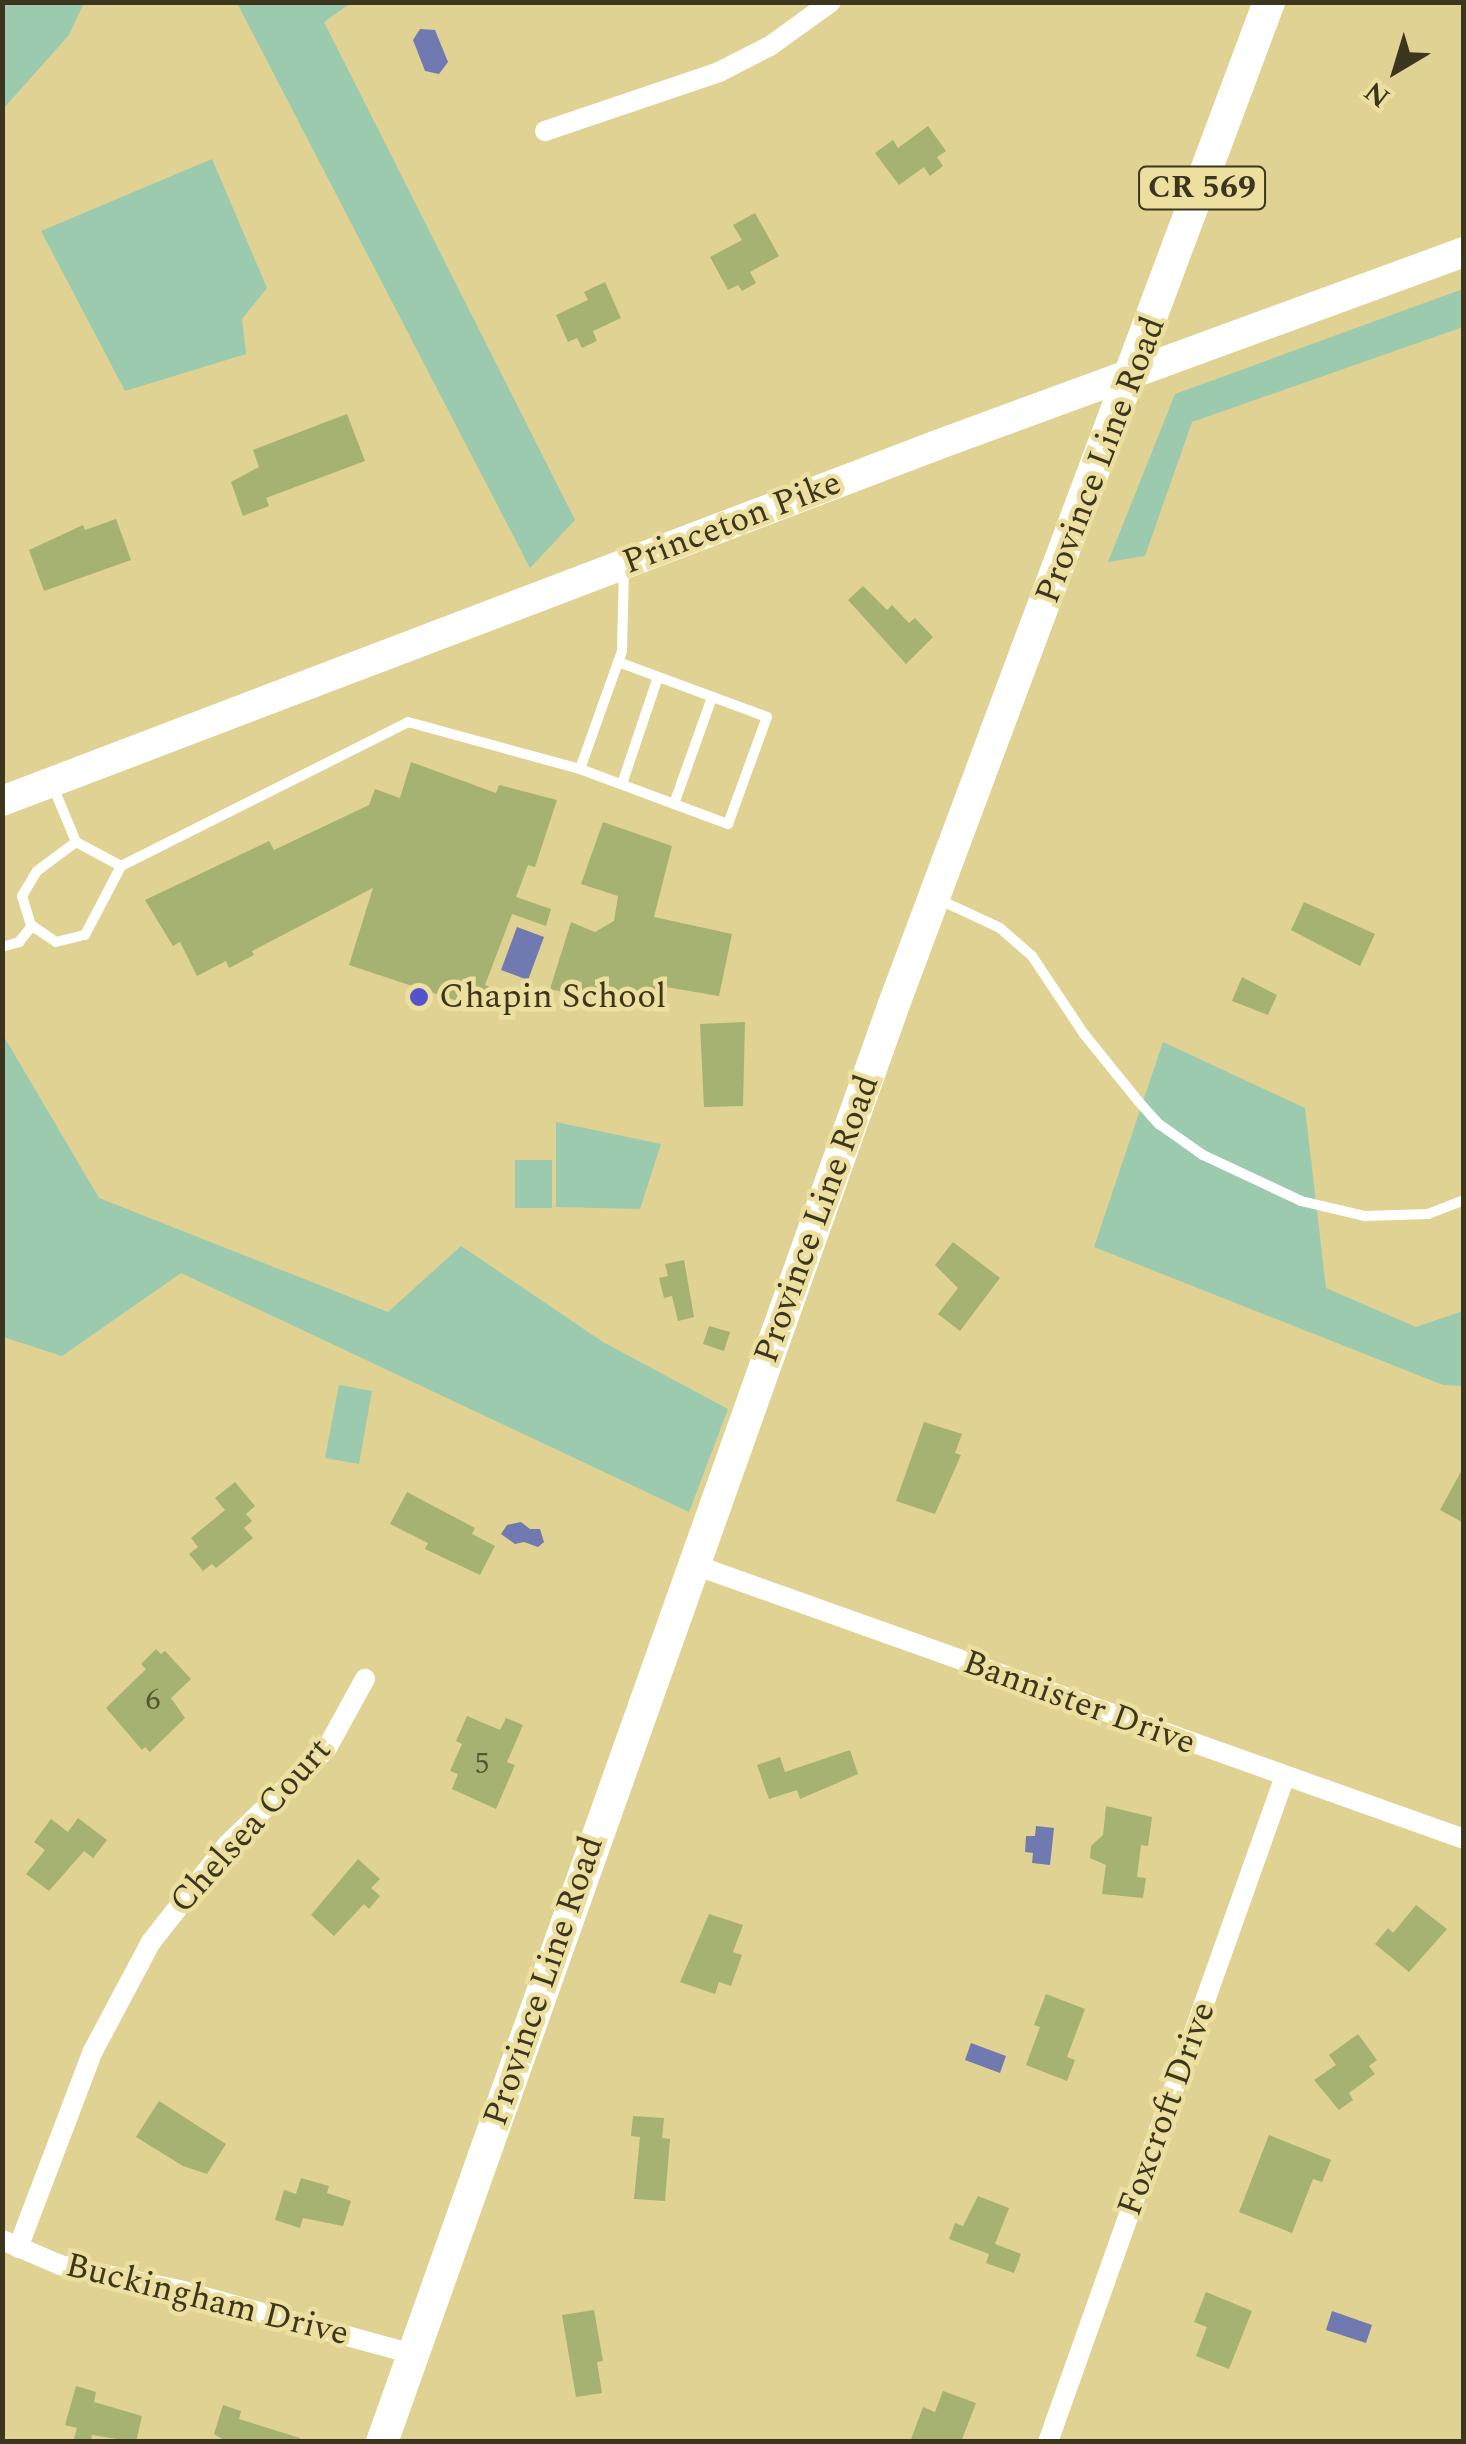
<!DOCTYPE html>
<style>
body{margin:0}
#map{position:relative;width:1466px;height:2444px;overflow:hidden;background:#dfd293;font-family:Spectral,serif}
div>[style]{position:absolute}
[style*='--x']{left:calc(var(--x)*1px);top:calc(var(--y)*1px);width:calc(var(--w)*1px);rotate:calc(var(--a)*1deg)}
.green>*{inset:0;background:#9ccaae}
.water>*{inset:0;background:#7179b1}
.building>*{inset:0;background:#a5b272}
.lane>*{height:10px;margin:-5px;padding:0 5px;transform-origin:5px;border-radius:5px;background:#fff}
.street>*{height:20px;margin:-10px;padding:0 10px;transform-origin:10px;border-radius:10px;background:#fff}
.secondary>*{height:30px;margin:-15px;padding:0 15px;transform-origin:15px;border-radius:15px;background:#fff}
.primary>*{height:32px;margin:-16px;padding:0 16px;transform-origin:16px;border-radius:16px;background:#fff}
.dots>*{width:28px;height:28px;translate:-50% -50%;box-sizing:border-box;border:5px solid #ecdfa0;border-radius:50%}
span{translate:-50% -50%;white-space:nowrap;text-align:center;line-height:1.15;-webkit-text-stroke:9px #ecdfa0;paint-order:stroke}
.number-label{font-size:30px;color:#565532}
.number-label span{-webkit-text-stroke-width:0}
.shield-label span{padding:2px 8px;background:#ecdfa0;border:2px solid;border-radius:8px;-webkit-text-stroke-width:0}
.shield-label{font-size:32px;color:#3b361d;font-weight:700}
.street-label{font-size:35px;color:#3b361d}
.poi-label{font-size:35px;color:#3b361d}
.left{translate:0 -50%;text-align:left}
.frame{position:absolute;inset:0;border:5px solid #3b361d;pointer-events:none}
.north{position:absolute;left:1346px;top:20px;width:100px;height:100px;-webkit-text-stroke:8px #ecdfa0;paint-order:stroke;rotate:218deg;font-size:28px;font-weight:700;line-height:40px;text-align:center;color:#3b361d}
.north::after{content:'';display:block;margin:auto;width:35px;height:45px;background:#3b361d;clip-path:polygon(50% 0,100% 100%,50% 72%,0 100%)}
</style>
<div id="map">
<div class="green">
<div style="clip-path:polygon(3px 2px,84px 3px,69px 35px,3px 109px)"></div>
<div style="clip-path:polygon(237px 3px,351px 3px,324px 22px,575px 520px,530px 568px)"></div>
<div style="clip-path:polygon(212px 159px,267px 288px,242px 319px,246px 354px,125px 391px,41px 231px)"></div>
<div style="clip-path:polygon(1463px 289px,1463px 327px,1192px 422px,1145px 556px,1108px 562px,1175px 394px)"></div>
<div style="clip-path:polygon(3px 1035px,99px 1198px,388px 1312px,461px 1246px,603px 1342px,728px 1409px,689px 1512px,181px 1273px,62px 1356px,3px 1337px)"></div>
<div style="clip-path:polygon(1163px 1042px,1305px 1108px,1326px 1288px,1416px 1327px,1463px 1311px,1463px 1386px,1443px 1385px,1094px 1247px)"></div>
<div style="clip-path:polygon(556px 1122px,661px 1144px,640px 1209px,556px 1207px)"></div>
<div style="clip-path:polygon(515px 1160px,552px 1160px,552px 1208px,515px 1208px)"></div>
<div style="clip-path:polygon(339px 1385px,372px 1391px,359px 1464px,325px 1458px)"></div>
</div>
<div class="water">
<div style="clip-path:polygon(420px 29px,435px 30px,448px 62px,439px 74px,425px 71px,413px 40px)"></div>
<div style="clip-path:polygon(517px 927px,544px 937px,528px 980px,501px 970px)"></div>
<div style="clip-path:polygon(521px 1522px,530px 1529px,540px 1529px,544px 1542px,538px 1547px,524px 1542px,515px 1544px,501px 1534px,507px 1525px)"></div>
<div style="clip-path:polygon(1036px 1826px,1054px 1828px,1050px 1865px,1032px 1863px,1033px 1853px,1025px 1852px,1026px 1836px,1035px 1836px)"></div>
<div style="clip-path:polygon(971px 2043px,1006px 2056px,1000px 2073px,965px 2060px)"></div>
<div style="clip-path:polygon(1332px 2311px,1372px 2325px,1366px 2343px,1326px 2330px)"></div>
</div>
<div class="building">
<div style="clip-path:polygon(928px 126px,946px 151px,937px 157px,943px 166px,930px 176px,924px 167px,899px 185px,875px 153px,893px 140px,898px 148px)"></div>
<div style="clip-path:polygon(755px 213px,779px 256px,750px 272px,756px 283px,742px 291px,738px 285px,728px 290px,710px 257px,742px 240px,733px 225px)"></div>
<div style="clip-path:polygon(605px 282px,621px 318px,593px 331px,597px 341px,582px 348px,577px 338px,568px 342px,556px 315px,588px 300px,584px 292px)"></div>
<div style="clip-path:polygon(347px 414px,365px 461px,266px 498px,269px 506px,243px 516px,231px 482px,259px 467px,253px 450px)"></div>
<div style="clip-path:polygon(116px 519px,131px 560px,44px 591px,29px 550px,83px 525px,85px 530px)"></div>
<div style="clip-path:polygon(863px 586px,887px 610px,892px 605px,909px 623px,915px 618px,933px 637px,906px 664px,848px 600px)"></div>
<div style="clip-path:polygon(411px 762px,496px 793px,499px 785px,557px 800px,535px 867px,528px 865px,516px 897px,551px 909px,546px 926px,512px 914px,485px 985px,490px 987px,482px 1009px,349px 965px,373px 888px,252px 951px,254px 955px,229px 968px,226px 961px,197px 976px,180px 942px,173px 946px,145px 900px,269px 841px,274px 850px,369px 805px,375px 789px,400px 798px)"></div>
<div style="clip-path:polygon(603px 822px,672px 846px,654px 917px,732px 934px,719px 996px,660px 986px,628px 1008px,550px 989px,571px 922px,595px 932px,614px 921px,618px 896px,581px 884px)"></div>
<div style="clip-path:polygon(1304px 902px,1375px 934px,1360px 966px,1291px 930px)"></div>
<div style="clip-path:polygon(1242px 977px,1277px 995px,1268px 1015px,1232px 1001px)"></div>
<div style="clip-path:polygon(745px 1022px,743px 1106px,704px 1107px,700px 1024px)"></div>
<div style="clip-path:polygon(953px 1242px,1000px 1278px,960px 1331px,938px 1314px,958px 1288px,935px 1265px)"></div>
<div style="clip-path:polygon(684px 1260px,694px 1317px,678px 1321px,672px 1296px,664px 1298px,659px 1278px,668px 1276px,665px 1264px)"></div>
<div style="clip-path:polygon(709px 1326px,730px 1332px,724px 1351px,703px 1344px)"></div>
<div style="clip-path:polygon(924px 1422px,962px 1434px,955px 1453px,961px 1455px,935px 1514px,896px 1501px)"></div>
<div style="clip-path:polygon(1464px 1466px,1464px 1523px,1440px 1510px)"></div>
<div style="clip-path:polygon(235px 1482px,255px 1506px,246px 1514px,252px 1521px,244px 1528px,253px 1538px,216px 1568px,212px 1564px,203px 1571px,189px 1554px,198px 1547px,191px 1538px,225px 1510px,215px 1498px)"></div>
<div style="clip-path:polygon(407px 1492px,475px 1528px,472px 1534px,495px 1546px,480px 1575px,425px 1549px,428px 1543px,390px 1524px)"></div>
<div style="clip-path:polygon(156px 1649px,161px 1654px,165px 1651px,191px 1679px,171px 1698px,185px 1718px,150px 1752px,145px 1747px,142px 1750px,106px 1708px,146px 1669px,141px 1664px)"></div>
<div style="clip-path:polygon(467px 1716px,500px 1730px,506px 1718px,523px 1725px,507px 1762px,515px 1765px,496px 1809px,452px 1789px,458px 1774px,450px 1771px,462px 1744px,456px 1741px)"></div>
<div style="clip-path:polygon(850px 1750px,858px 1774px,800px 1799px,797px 1790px,769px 1799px,757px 1765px,780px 1757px,785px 1772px)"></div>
<div style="clip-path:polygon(1106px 1806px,1152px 1817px,1148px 1846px,1141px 1845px,1137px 1877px,1146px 1878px,1143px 1898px,1102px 1894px,1106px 1865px,1090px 1858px,1091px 1846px,1103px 1835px)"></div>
<div style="clip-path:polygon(78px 1818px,107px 1840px,93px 1858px,84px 1851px,49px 1891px,26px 1874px,45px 1850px,34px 1842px,51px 1819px,68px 1832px)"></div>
<div style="clip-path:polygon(358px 1859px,380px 1879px,371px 1888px,380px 1896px,369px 1909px,364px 1904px,334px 1936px,311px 1915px)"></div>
<div style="clip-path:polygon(1416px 1905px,1447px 1929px,1409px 1972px,1375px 1944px,1388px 1928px,1393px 1933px)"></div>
<div style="clip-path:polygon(709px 1914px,743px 1925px,733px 1952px,742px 1955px,731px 1986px,719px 1982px,715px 1994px,680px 1982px)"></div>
<div style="clip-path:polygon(1046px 1994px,1085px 2009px,1067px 2057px,1075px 2060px,1067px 2081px,1026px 2065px,1040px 2027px,1034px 2025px)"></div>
<div style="clip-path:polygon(1358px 2034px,1377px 2060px,1369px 2066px,1375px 2074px,1349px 2093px,1353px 2100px,1339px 2110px,1314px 2080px,1336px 2065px,1329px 2055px)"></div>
<div style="clip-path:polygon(159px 2101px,226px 2144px,207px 2174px,183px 2166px,136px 2137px)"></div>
<div style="clip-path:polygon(633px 2116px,664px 2118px,662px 2138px,670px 2139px,665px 2201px,634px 2199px,640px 2137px,631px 2136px)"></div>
<div style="clip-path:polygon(1269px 2135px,1331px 2160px,1322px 2182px,1313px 2179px,1292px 2233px,1239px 2212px)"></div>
<div style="clip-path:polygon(301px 2178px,329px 2186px,327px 2193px,351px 2201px,343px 2226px,303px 2218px,300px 2228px,275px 2220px,284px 2190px,296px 2194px)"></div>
<div style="clip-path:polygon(978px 2196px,1009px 2208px,995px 2244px,1021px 2254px,1014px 2273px,986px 2263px,989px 2254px,949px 2239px,955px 2223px,963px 2226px)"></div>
<div style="clip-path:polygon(1206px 2292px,1252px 2311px,1229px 2369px,1196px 2356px,1207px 2327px,1194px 2322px)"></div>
<div style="clip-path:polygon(594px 2310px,603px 2361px,597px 2362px,602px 2393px,576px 2397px,562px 2315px)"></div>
<div style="clip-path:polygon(76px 2386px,96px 2392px,94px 2402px,142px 2416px,136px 2442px,92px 2435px,91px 2442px,73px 2442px,77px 2428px,65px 2425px)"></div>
<div style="clip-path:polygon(943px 2391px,976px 2403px,961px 2442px,910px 2442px,923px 2407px,935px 2412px)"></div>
<div style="clip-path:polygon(223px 2405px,241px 2411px,239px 2419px,300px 2438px,300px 2442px,227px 2442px,214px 2434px)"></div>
</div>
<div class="lane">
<div style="--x:580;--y:769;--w:125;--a:-70.4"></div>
<div style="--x:622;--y:651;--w:84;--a:-88.6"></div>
<div style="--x:52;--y:784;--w:63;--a:67.5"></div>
<div style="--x:76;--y:842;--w:51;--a:28.1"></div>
<div style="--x:622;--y:784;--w:113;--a:-71.4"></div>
<div style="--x:674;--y:804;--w:114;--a:-70.4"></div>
<div style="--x:76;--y:842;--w:49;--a:143.4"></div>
<div style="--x:37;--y:871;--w:29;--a:121"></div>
<div style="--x:22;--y:896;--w:30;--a:73"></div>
<div style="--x:31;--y:925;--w:30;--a:34"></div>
<div style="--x:56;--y:942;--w:30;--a:-14"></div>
<div style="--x:85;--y:935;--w:78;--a:-62.4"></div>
<div style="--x:121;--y:866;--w:321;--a:-26.6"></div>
<div style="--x:408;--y:722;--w:178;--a:15.3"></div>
<div style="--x:580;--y:769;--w:158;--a:20.4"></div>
<div style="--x:728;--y:824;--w:114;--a:-70"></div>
<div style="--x:767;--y:717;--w:159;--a:-159.7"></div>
<div style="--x:940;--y:900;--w:66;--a:25"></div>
<div style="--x:1000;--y:928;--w:43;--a:41.2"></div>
<div style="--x:1032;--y:956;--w:94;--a:56.3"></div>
<div style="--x:1084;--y:1034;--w:87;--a:51"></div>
<div style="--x:1139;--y:1102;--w:30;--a:48"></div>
<div style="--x:1159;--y:1124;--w:54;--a:35.2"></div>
<div style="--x:1203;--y:1155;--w:108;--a:25.1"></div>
<div style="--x:1301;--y:1201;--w:66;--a:13.2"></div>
<div style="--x:1365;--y:1216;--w:63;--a:-1.8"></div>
<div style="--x:1428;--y:1214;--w:39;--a:-21"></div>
<div style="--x:2;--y:947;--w:18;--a:-16"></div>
<div style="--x:19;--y:942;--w:21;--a:-51"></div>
</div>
<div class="street">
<div style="--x:545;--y:131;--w:184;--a:-18.7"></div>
<div style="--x:719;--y:72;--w:57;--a:-27"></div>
<div style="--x:770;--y:46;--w:75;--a:-35.8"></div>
<div style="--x:695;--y:1565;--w:816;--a:19.61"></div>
<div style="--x:2;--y:2240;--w:63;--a:23.3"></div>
<div style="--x:60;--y:2265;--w:122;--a:11.9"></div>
<div style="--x:179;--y:2290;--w:243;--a:15.3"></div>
<div style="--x:18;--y:2248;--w:211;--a:-69.2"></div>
<div style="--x:93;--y:2051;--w:123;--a:-62"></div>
<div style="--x:151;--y:1942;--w:123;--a:-51.9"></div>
<div style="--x:227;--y:1845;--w:139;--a:-44.1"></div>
<div style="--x:327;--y:1748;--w:79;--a:-61.2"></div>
<div style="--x:1048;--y:2442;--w:707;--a:-70.41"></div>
</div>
<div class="secondary">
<div style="--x:2;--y:801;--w:1000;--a:-20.84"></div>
<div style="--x:937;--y:445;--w:561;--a:-20.11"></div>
</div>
<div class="primary">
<div style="--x:382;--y:2442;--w:1526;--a:-70.4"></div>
<div style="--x:894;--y:1004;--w:1070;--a:-69.48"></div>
</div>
<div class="dots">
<div style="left:419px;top:997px;background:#5354cb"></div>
</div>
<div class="number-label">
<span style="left:153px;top:1700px">6</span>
<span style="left:482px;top:1764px">5</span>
</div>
<div class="shield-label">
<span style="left:1202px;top:188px">CR 569</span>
</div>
<div class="street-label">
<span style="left:1101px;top:460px;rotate:-69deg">Province Line Road</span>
<span style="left:732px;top:523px;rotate:-21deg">Princeton Pike</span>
<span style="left:817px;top:1219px;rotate:-70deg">Province Line Road</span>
<span style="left:1079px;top:1703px;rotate:20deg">Bannister Drive</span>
<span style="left:251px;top:1826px;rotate:-48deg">Chelsea Court</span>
<span style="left:544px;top:1981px;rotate:-71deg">Province Line Road</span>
<span style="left:1167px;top:2109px;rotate:-70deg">Foxcroft Drive</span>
<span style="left:207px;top:2300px;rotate:14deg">Buckingham Drive</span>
</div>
<div class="poi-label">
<span class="left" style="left:439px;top:997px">Chapin School</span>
</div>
<div class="frame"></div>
<div class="north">N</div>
</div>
